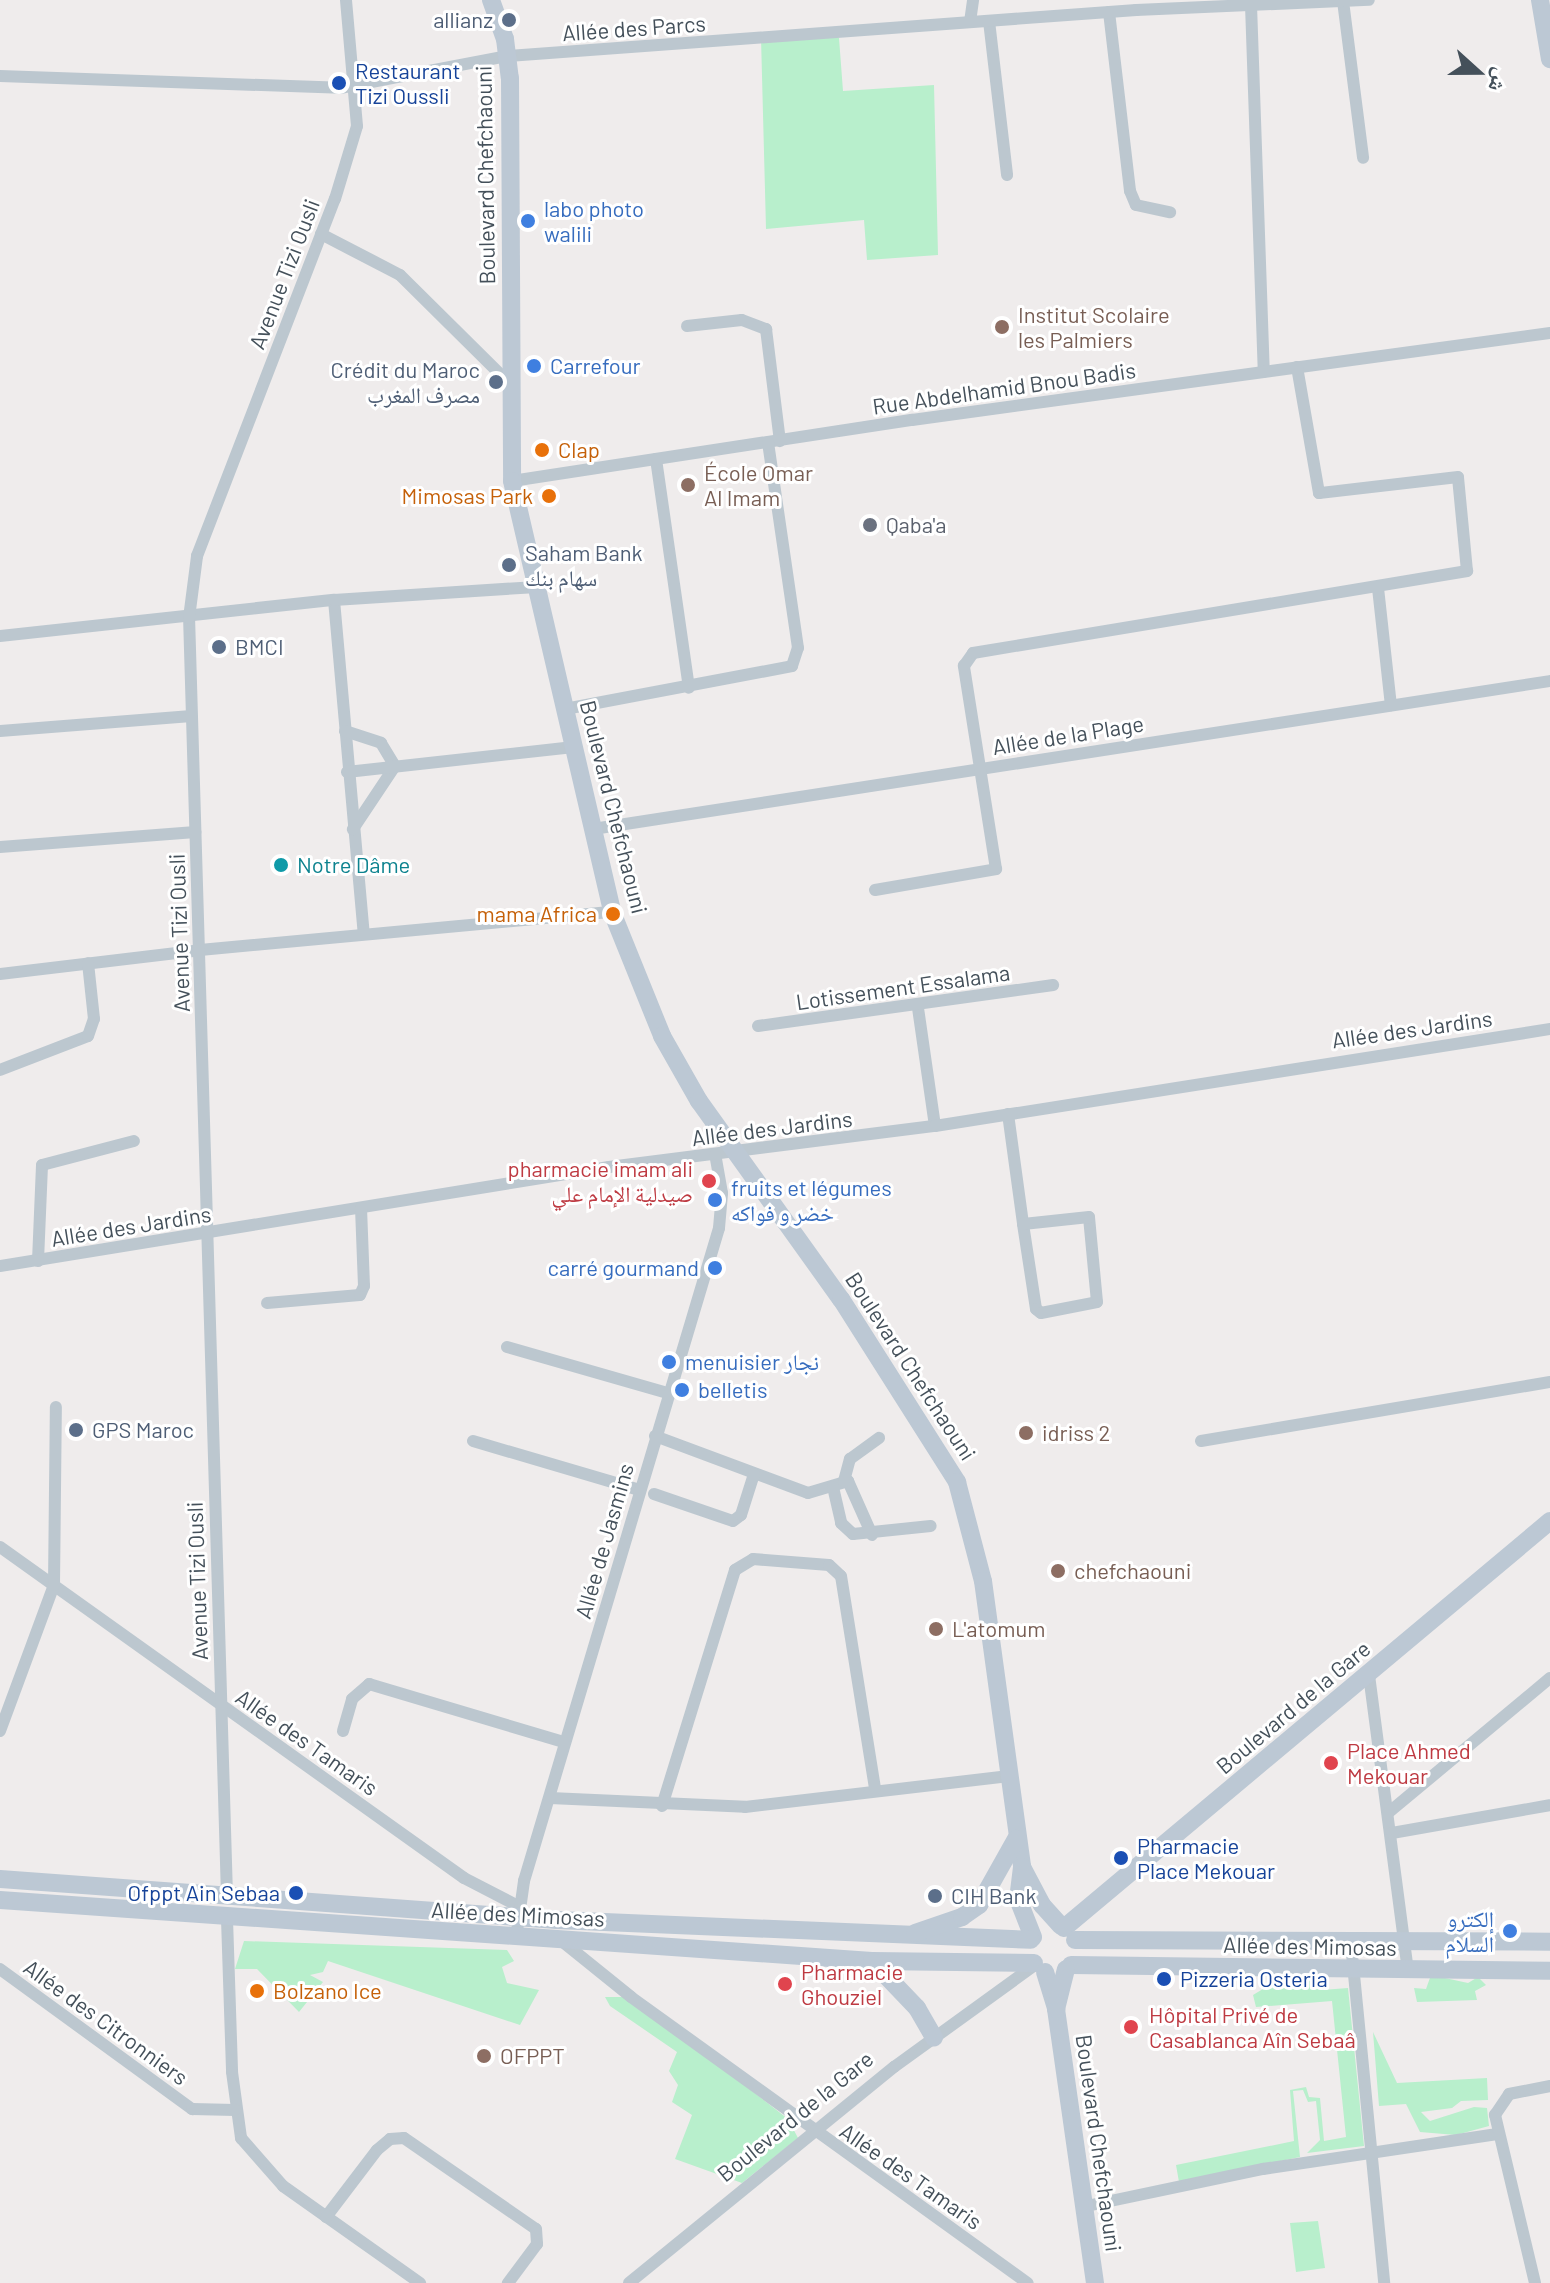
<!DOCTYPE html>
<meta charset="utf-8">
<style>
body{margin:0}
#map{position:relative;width:1550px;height:2283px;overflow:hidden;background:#efecec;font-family:Barlow,"Noto Naskh Arabic",sans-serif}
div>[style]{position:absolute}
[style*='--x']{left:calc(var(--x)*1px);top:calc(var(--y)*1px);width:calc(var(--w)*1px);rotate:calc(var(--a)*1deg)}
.green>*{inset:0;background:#b8efcc}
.street>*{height:12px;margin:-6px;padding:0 6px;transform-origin:6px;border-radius:6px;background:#bcc7cf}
.secondary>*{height:18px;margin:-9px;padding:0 9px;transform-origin:9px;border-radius:9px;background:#bcc8d4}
.dots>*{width:22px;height:22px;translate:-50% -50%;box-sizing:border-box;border:4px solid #fff;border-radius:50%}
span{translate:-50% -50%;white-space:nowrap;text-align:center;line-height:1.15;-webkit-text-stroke:6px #fff;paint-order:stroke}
.service-label{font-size:22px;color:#4e5e75}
.right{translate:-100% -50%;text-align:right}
.left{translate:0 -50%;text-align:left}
.street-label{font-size:22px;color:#44505a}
.transit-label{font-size:22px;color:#164399}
.shop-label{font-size:22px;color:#366cbe}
.education-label{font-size:22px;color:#785e54}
.food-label{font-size:22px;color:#c56008}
.worship-label{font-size:22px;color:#5b616d}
.culture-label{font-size:22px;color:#0d838f}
.health-label{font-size:22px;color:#be3a42}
.north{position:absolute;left:1438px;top:32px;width:80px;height:80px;-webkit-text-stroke:6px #fff;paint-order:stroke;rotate:111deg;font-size:22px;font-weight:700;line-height:32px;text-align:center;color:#44505a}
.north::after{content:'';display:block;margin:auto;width:28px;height:36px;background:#44505a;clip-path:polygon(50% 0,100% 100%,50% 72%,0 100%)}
</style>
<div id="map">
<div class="green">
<div style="clip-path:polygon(761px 38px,839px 38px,843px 91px,934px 85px,938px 255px,867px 260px,864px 220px,766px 229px)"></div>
<div style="clip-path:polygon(244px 1941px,507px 1950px,514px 1961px,502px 1967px,507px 1983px,539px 1990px,520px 2025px,328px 1961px,323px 1972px,310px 1975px,323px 1982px,299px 2012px,257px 1969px,235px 1969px)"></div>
<div style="clip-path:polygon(1431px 1975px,1468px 1983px,1478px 1977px,1486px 1985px,1475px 1991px,1477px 2000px,1417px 2002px,1414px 1988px,1426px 1989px)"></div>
<div style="clip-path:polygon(1309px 1976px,1318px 1979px,1322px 1990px,1348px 1988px,1364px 2146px,1307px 2153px,1320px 2140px,1316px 2101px,1308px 2102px,1303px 2090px,1293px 2091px,1300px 2157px,1179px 2182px,1176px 2165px,1294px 2141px,1290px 2090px,1306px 2087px,1309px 2097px,1320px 2098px,1324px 2141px,1346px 2137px,1332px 2001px,1256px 2007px,1253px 1995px,1276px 1981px,1291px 1984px)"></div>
<div style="clip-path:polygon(605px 1997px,631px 1997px,788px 2119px,798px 2138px,742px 2183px,675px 2159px,692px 2115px,672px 2102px,678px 2085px,669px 2071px,677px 2052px,610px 2006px)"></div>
<div style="clip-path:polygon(1373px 2032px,1397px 2083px,1487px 2078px,1488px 2100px,1461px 2101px,1452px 2108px,1421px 2112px,1430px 2121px,1474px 2107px,1487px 2108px,1489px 2126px,1456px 2135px,1420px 2132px,1406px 2104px,1379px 2106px)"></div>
<div style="clip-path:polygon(1318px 2221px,1325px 2268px,1296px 2272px,1290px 2223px)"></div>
</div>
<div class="street">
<div style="--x:1343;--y:1;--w:158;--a:82.7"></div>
<div style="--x:1251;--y:5;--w:367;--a:88"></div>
<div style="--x:1109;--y:12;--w:180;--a:83.3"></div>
<div style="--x:1130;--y:191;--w:15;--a:67"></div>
<div style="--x:1136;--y:205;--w:35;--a:12"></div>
<div style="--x:989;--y:21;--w:155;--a:83.3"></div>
<div style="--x:970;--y:22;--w:22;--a:-82"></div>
<div style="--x:0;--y:76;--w:340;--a:2"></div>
<div style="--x:340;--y:88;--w:171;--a:-10.8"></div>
<div style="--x:508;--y:56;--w:630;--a:-4.19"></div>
<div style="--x:1136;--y:10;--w:233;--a:-2.5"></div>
<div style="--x:321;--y:234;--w:89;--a:27.4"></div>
<div style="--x:400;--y:275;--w:152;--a:44.7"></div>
<div style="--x:687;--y:326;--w:55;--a:-6.2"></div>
<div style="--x:742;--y:320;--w:26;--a:21"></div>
<div style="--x:766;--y:329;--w:113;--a:82.9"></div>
<div style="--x:656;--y:459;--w:231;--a:81.8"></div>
<div style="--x:512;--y:481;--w:405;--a:-8.7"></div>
<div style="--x:912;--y:420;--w:644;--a:-7.77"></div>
<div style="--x:1378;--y:588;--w:118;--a:83.7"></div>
<div style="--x:334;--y:600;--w:334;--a:84.9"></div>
<div style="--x:0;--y:636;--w:336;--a:-6.2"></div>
<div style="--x:334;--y:600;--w:199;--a:-3.7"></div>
<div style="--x:565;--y:709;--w:231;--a:-10.7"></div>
<div style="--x:792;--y:666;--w:19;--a:-72"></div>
<div style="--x:798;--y:648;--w:208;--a:-98.3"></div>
<div style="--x:0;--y:731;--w:192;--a:-4.5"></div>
<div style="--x:345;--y:731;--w:38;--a:18"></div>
<div style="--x:381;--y:743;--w:27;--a:59"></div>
<div style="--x:395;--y:766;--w:76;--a:123.7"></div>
<div style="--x:347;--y:772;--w:228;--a:-6.3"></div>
<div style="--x:593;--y:829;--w:968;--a:-8.79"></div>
<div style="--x:0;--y:847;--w:196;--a:-4.4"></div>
<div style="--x:875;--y:890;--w:123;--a:-9.8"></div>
<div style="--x:996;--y:869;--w:206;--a:-99"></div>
<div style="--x:964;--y:666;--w:16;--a:-55"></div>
<div style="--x:973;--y:653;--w:501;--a:-9.42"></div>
<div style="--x:1467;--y:571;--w:94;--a:-95.5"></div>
<div style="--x:1458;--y:477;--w:140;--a:173.4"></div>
<div style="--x:1319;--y:493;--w:128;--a:-99.9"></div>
<div style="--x:0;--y:974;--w:201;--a:-6.8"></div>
<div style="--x:200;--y:950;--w:414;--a:-5.3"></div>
<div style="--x:918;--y:1008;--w:119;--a:81.8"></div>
<div style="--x:758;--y:1026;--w:298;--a:-7.9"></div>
<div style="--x:0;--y:1070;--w:94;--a:-21.1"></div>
<div style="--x:88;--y:1036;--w:18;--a:-71"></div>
<div style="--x:94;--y:1019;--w:56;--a:-96.1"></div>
<div style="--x:1008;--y:1114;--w:111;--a:82.2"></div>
<div style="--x:1023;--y:1224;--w:86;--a:81.3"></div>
<div style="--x:1036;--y:1309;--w:6;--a:39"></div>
<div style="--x:1041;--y:1313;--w:57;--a:-11.1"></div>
<div style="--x:1097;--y:1302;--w:85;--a:-95.4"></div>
<div style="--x:1089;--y:1217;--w:66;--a:173.9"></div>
<div style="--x:38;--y:1261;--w:96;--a:-87.6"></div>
<div style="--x:42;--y:1165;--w:95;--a:-14.6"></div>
<div style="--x:0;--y:1266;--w:617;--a:-9.23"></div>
<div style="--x:609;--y:1167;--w:329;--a:-7.2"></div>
<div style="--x:935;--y:1126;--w:623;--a:-8.96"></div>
<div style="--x:267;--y:1303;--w:93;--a:-4.9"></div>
<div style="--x:360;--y:1295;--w:10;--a:-66"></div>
<div style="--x:364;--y:1286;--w:78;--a:-92.2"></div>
<div style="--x:507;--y:1347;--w:166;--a:16"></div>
<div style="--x:655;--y:1436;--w:163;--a:20.4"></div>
<div style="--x:808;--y:1493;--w:42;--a:-16.7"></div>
<div style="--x:848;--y:1481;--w:59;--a:66"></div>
<div style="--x:473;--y:1441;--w:174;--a:16.4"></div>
<div style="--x:1201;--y:1441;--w:354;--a:-9.6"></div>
<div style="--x:844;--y:1481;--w:23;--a:-75"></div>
<div style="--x:850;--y:1459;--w:36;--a:-36"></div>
<div style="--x:833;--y:1487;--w:37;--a:77"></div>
<div style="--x:841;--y:1523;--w:16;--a:43"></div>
<div style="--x:853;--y:1534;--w:78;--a:-5.9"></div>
<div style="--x:654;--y:1494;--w:83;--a:18.9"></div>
<div style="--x:733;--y:1521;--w:10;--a:-37"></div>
<div style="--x:741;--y:1515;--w:43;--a:-72.4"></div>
<div style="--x:0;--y:1547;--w:570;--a:35.5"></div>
<div style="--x:464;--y:1878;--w:61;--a:27.4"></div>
<div style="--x:1369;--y:1675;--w:299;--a:82.5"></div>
<div style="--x:0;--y:1731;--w:156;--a:-69.7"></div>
<div style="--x:54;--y:1585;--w:178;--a:-89.4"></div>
<div style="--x:343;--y:1731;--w:33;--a:-74"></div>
<div style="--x:352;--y:1699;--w:23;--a:-41"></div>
<div style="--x:369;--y:1684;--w:203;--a:16.6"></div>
<div style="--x:550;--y:1798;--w:195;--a:2.6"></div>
<div style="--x:745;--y:1807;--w:266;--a:-6.7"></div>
<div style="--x:662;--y:1806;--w:247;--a:-72.8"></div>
<div style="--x:735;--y:1570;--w:21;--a:-31"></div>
<div style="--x:753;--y:1559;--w:76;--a:4.5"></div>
<div style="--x:829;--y:1565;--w:16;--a:43"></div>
<div style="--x:841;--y:1576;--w:215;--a:80.9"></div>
<div style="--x:1388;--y:1813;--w:211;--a:-39.8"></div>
<div style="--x:1392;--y:1833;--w:160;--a:-10"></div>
<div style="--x:227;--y:1896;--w:1279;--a:-91.7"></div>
<div style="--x:189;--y:618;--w:63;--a:-82.6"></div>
<div style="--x:197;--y:556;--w:383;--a:-68.9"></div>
<div style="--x:335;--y:199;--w:76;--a:-73.2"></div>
<div style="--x:357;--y:126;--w:126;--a:-95"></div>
<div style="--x:227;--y:1919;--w:153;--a:88.1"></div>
<div style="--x:232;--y:2072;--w:67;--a:82.2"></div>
<div style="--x:241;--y:2138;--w:64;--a:48.8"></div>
<div style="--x:283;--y:2186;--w:168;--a:35.3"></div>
<div style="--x:516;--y:1938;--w:58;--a:-82"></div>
<div style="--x:524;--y:1881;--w:681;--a:-73.37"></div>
<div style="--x:719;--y:1228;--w:35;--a:-85"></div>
<div style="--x:722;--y:1193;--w:39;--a:-100"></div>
<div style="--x:558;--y:1938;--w:94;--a:38.9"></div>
<div style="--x:631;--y:1997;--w:489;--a:35.8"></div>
<div style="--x:1351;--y:1944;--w:341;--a:84.4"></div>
<div style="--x:0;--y:1969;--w:238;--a:36.1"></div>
<div style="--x:192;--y:2109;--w:43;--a:1.3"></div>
<div style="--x:1082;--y:2207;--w:185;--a:-11.9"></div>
<div style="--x:1263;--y:2169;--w:237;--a:-8.5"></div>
<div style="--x:326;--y:2217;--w:84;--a:-52.7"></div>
<div style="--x:377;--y:2150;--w:17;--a:-40"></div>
<div style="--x:390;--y:2139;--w:14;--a:-4"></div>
<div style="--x:404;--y:2138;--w:160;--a:34.6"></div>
<div style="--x:536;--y:2229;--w:15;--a:86"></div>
<div style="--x:537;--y:2244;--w:49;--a:126.6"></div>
<div style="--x:629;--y:2283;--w:342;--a:-39.2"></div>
<div style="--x:894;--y:2067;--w:174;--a:-35.9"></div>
<div style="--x:1535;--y:2283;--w:173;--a:-103.4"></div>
<div style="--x:1495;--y:2115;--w:25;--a:-56"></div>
<div style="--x:1509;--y:2094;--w:42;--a:-11"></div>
</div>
<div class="secondary">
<div style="--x:491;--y:0;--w:41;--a:70.3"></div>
<div style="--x:505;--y:39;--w:39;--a:83"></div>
<div style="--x:510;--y:78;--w:403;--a:89.7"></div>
<div style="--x:512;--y:481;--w:442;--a:76.9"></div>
<div style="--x:612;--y:912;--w:134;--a:68"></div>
<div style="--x:662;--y:1036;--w:75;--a:60.4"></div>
<div style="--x:699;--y:1101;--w:244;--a:54.4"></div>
<div style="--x:841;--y:1299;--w:217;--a:57.6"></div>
<div style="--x:957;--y:1482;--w:102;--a:75.3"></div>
<div style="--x:983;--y:1581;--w:289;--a:82.2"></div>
<div style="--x:1022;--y:1867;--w:43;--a:62.2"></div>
<div style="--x:1042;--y:1905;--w:28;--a:48"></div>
<div style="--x:1540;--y:0;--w:60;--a:80.4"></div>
<div style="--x:1022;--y:1867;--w:32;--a:97"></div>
<div style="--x:1018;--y:1899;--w:41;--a:68.5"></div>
<div style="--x:0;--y:1879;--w:559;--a:4.21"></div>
<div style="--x:557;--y:1920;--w:474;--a:2.4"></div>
<div style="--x:0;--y:1900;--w:874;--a:4"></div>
<div style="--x:872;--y:1961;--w:162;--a:0.7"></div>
<div style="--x:1064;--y:1928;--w:634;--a:-39.94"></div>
<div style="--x:915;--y:1933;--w:50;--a:-18.8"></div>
<div style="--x:962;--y:1917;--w:21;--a:-35"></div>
<div style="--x:979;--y:1905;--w:76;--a:-60.7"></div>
<div style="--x:1075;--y:1940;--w:475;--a:0.2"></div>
<div style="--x:872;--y:1961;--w:65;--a:46.2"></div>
<div style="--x:917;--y:2008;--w:34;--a:60"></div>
<div style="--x:1071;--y:1965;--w:479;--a:0.7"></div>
<div style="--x:1045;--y:1972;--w:39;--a:73"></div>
<div style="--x:1056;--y:2009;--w:277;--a:81.9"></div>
<div style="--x:1056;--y:2009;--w:41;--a:-76"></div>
</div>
<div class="dots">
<div style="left:509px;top:20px;background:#5c6f8a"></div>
<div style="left:339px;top:83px;background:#1a4fb4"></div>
<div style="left:528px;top:221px;background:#3f7fe0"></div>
<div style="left:1002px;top:327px;background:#8d6e63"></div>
<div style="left:534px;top:366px;background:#3f7fe0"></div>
<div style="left:496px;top:382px;background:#5c6f8a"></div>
<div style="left:542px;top:450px;background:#e8710a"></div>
<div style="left:688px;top:485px;background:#8d6e63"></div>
<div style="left:549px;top:496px;background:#e8710a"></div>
<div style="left:870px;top:525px;background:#6b7280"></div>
<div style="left:509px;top:565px;background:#5c6f8a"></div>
<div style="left:219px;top:647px;background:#5c6f8a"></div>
<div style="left:281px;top:865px;background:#0f9aa8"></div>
<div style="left:613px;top:914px;background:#e8710a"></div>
<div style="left:709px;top:1181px;background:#e0444e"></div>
<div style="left:715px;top:1200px;background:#3f7fe0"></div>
<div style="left:715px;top:1268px;background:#3f7fe0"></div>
<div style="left:669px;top:1362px;background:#3f7fe0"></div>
<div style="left:682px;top:1390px;background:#3f7fe0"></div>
<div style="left:76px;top:1430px;background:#5c6f8a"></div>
<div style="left:1026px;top:1433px;background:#8d6e63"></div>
<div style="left:1058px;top:1571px;background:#8d6e63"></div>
<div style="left:936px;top:1629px;background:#8d6e63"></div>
<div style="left:1331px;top:1763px;background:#e0444e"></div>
<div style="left:1121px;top:1858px;background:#1a4fb4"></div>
<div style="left:296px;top:1893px;background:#1a4fb4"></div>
<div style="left:935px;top:1896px;background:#5c6f8a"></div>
<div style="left:1510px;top:1931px;background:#3f7fe0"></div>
<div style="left:1164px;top:1979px;background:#1a4fb4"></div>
<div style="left:785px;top:1984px;background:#e0444e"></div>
<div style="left:257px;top:1991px;background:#e8710a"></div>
<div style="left:1131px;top:2027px;background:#e0444e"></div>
<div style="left:484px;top:2056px;background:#8d6e63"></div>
</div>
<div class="service-label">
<span class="right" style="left:493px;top:20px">allianz</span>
<span class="right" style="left:480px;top:382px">Crédit du Maroc<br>مصرف المغرب</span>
<span class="left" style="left:525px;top:565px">Saham Bank<br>سهام بنك</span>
<span class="left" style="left:235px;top:647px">BMCI</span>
<span class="left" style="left:92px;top:1430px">GPS Maroc</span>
<span class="left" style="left:951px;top:1896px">CIH Bank</span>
</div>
<div class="street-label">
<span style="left:634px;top:28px;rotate:-4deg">Allée des Parcs</span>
<span style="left:485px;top:175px;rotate:-91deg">Boulevard Chefchaouni</span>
<span style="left:284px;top:274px;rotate:-69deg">Avenue Tizi Ousli</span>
<span style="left:1004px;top:388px;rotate:-8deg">Rue Abdelhamid Bnou Badis</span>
<span style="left:1068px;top:735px;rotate:-9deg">Allée de la Plage</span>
<span style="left:614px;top:807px;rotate:76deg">Boulevard Chefchaouni</span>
<span style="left:179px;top:933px;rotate:-92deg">Avenue Tizi Ousli</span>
<span style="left:903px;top:987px;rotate:-8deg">Lotissement Essalama</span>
<span style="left:1412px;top:1029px;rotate:-8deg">Allée des Jardins</span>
<span style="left:772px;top:1128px;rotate:-7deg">Allée des Jardins</span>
<span style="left:131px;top:1226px;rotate:-9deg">Allée des Jardins</span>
<span style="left:911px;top:1366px;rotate:57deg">Boulevard Chefchaouni</span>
<span style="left:604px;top:1541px;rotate:-74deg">Allée de Jasmins</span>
<span style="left:197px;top:1581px;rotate:-92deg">Avenue Tizi Ousli</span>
<span style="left:1293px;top:1707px;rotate:-40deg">Boulevard de la Gare</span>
<span style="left:307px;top:1742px;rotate:35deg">Allée des Tamaris</span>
<span style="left:518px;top:1914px;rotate:3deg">Allée des Mimosas</span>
<span style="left:1310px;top:1946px;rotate:1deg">Allée des Mimosas</span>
<span style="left:106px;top:2022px;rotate:36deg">Allée des Citronniers</span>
<span style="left:795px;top:2116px;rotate:-39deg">Boulevard de la Gare</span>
<span style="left:1099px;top:2143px;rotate:82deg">Boulevard Chefchaouni</span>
<span style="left:911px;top:2176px;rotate:35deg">Allée des Tamaris</span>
</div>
<div class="transit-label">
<span class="left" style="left:355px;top:83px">Restaurant<br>Tizi Oussli</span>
<span class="left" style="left:1137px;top:1858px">Pharmacie<br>Place Mekouar</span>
<span class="right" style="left:280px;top:1893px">Ofppt Ain Sebaa</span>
<span class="left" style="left:1180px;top:1979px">Pizzeria Osteria</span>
</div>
<div class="shop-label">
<span class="left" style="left:544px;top:221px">labo photo<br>walili</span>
<span class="left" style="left:550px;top:366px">Carrefour</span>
<span class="left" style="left:731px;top:1200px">fruits et légumes<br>خضر و فواكه</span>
<span class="right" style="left:699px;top:1268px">carré gourmand</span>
<span class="left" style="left:685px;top:1362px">menuisier نجار</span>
<span class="left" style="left:698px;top:1390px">belletis</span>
<span class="right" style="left:1494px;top:1931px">إلكترو<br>السلام</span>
</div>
<div class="education-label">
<span class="left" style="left:1018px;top:327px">Institut Scolaire<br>les Palmiers</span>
<span class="left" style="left:704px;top:485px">École Omar<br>Al Imam</span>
<span class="left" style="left:1042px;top:1433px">idriss 2</span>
<span class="left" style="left:1074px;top:1571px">chefchaouni</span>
<span class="left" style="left:952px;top:1629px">L'atomum</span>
<span class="left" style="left:500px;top:2056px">OFPPT</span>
</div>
<div class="food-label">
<span class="left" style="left:558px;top:450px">Clap</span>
<span class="right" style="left:533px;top:496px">Mimosas Park</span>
<span class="right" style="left:597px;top:914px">mama Africa</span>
<span class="left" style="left:273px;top:1991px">Bolzano Ice</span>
</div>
<div class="worship-label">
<span class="left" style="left:886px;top:525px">Qaba'a</span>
</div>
<div class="culture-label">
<span class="left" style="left:297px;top:865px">Notre Dâme</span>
</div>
<div class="health-label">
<span class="right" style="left:693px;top:1181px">pharmacie imam ali<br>صيدلية الإمام علي</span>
<span class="left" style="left:1347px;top:1763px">Place Ahmed<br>Mekouar</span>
<span class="left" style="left:801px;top:1984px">Pharmacie<br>Ghouziel</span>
<span class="left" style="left:1149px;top:2027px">Hôpital Privé de<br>Casablanca Aîn Sebaâ</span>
</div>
<div class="north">ش</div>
</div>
